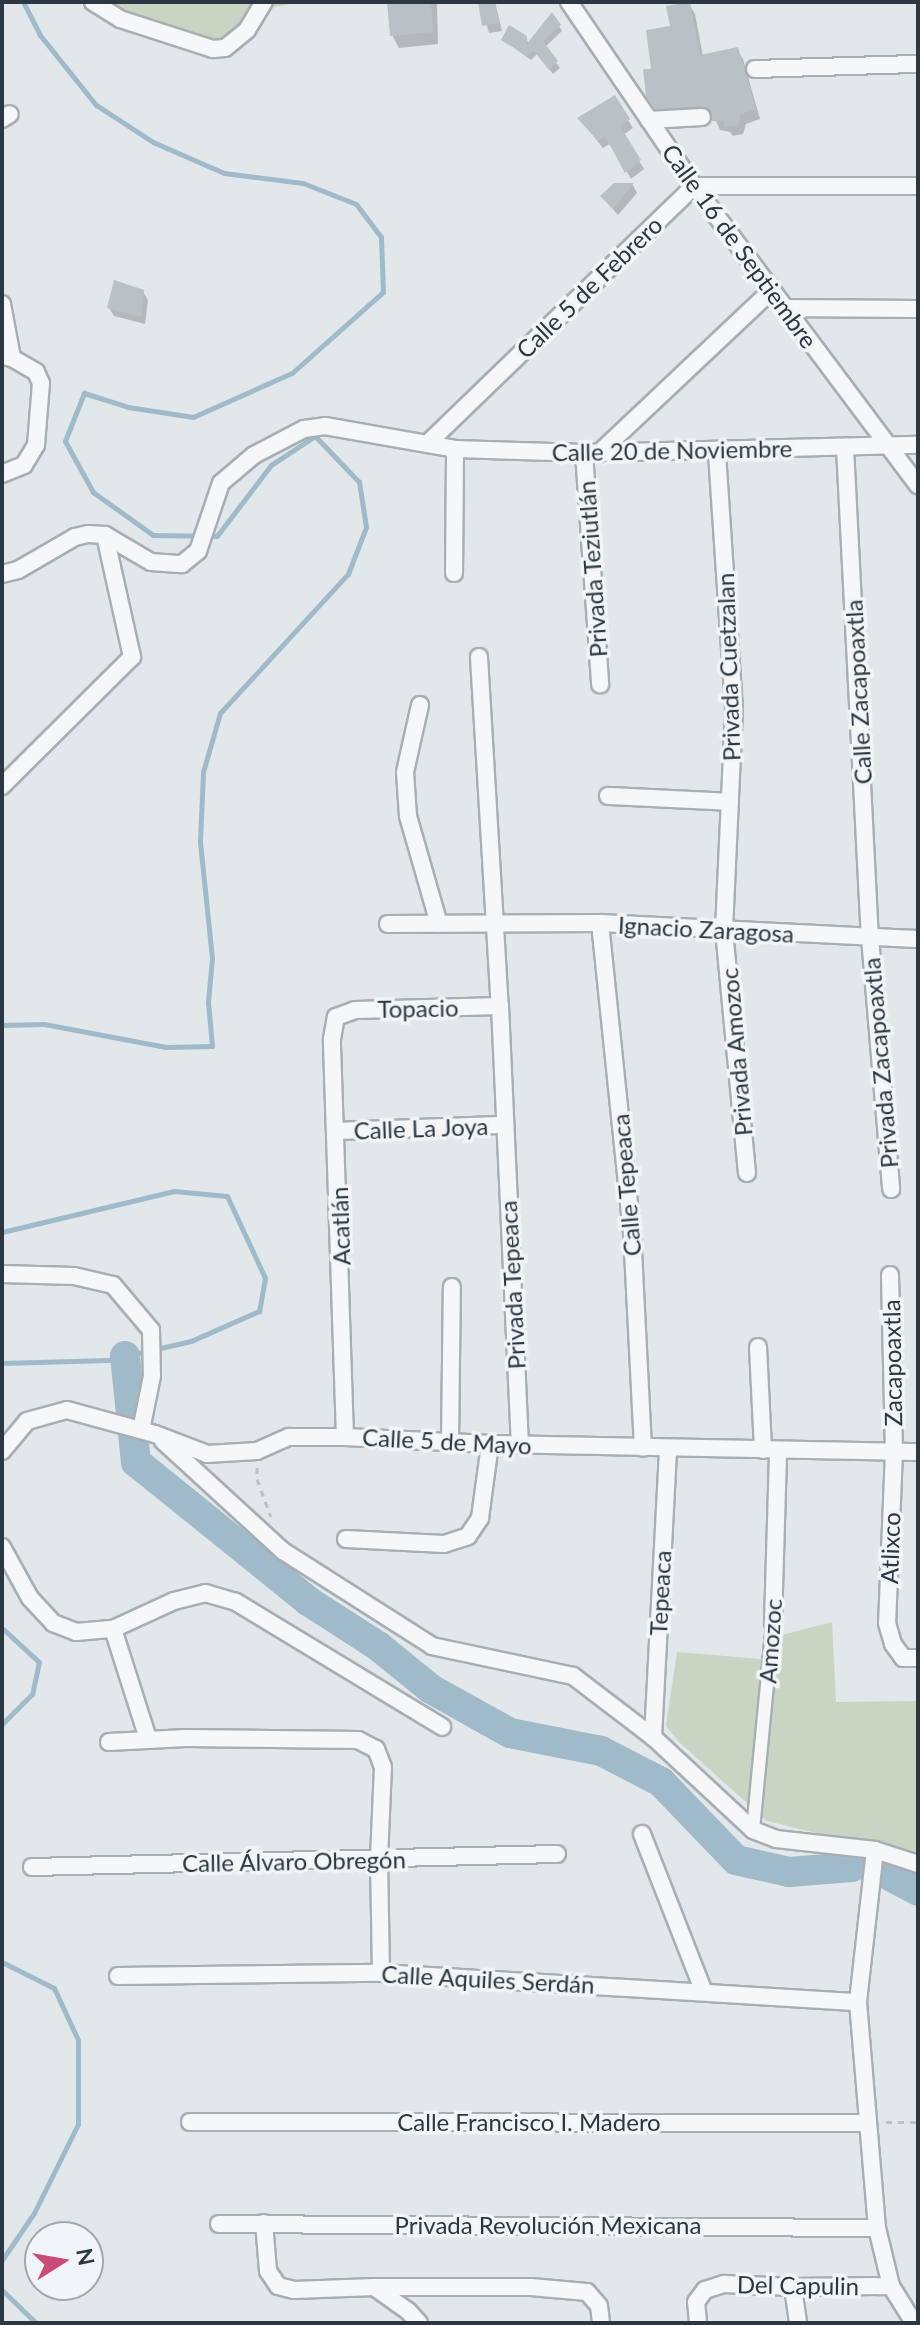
<!DOCTYPE html>
<meta charset="utf-8">
<style>
body{margin:0}
#map{position:relative;width:920px;height:2325px;overflow:hidden;background:#e2e7ea;font-family:Lato,sans-serif}
div>[style]{position:absolute}
[style*='--x']{left:calc(var(--x)*1px);top:calc(var(--y)*1px);width:calc(var(--w)*1px);rotate:calc(var(--a)*1deg)}
.green>*{inset:0;background:#cad4c3}
.shadow>*{inset:0;background:#0003}
.stream>*{height:5px;margin:-2.5px;padding:0 2.5px;transform-origin:2.5px;border-radius:2.5px;background:#9fbac8}
.river>*{height:30px;margin:-15px;padding:0 15px;transform-origin:15px;border-radius:15px;background:#9fbac8}
.building>*{inset:0;background:#b9c1c7}
.path>*{height:3px;margin-top:-1.5px;transform-origin:0;background:repeating-linear-gradient(90deg,#bcc1c5 0 6px,transparent 0 12px)}
.roads{filter:drop-shadow(2px 0 #a7afb4) drop-shadow(-2px 0 #a7afb4) drop-shadow(0 2px #a7afb4) drop-shadow(0 -2px #a7afb4)}
.pedestrian>*{height:12px;margin:-6px;padding:0 6px;transform-origin:6px;border-radius:6px;background:#f5f7f8}
.minor>*{height:16px;margin:-8px;padding:0 8px;transform-origin:8px;border-radius:8px;background:#f5f7f8}
span{translate:-50% -50%;white-space:nowrap;text-align:center;line-height:1.15;-webkit-text-stroke:7px #f2f5f7;paint-order:stroke}
.street-label{font-size:24px;color:#2b3741}
.frame{position:absolute;inset:0;border:4px solid #2b3741;pointer-events:none}
.north{position:absolute;left:24px;top:2221px;width:80px;height:80px;box-sizing:border-box;background:#f2f5f7;border:2px solid #a2a9ae;border-radius:50%;rotate:79deg;font-size:22px;font-weight:700;line-height:32px;text-align:center;color:#2b3741}
.north::after{content:'';display:block;margin:auto;width:28px;height:36px;background:#ca4c76;clip-path:polygon(50% 0,100% 100%,50% 72%,0 100%)}
</style>
<div id="map">
<div class="green">
<div style="clip-path:polygon(96px 2px,300px 2px,254px 11px,220px 46px)"></div>
<div style="clip-path:polygon(832px 1622px,836px 1702px,918px 1701px,918px 1858px,767px 1821px,679px 1742px,666px 1726px,677px 1652px,773px 1660px,778px 1636px)"></div>
</div>
<div class="shadow">
<div style="clip-path:polygon(389px 2px,437px 2px,438px 44px,399px 48px,392px 35px)"></div>
<div style="clip-path:polygon(480px 2px,495px 2px,502px 31px,489px 33px)"></div>
<div style="clip-path:polygon(689px 4px,695px 14px,703px 56px,737px 49px,743px 59px,760px 119px,746px 124px,743px 134px,733px 136px,730px 132px,720px 130px,714px 116px,662px 118px,654px 106px,653px 71px,672px 27px)"></div>
<div style="clip-path:polygon(552px 15px,562px 31px,545px 47px,560px 68px,553px 74px,537px 54px,531px 60px,503px 40px,526px 38px,529px 44px)"></div>
<div style="clip-path:polygon(614px 98px,633px 128px,623px 135px,644px 169px,631px 179px,611px 143px,603px 148px,580px 119px)"></div>
<div style="clip-path:polygon(614px 185px,633px 185px,637px 193px,618px 215px,602px 197px)"></div>
<div style="clip-path:polygon(143px 292px,148px 300px,145px 324px,114px 316px,109px 308px)"></div>
</div>
<div class="stream">
<div style="--x:2;--y:1025;--w:42;--a:-1.4"></div>
<div style="--x:44;--y:1024;--w:124;--a:10.7"></div>
<div style="--x:166;--y:1047;--w:46;--a:-1.2"></div>
<div style="--x:212;--y:1046;--w:44;--a:-95.2"></div>
<div style="--x:208;--y:1002;--w:44;--a:-84.8"></div>
<div style="--x:212;--y:958;--w:118;--a:-95.9"></div>
<div style="--x:200;--y:841;--w:69;--a:-87.5"></div>
<div style="--x:203;--y:772;--w:61;--a:-73.9"></div>
<div style="--x:220;--y:713;--w:189;--a:-47.4"></div>
<div style="--x:348;--y:574;--w:50;--a:-69"></div>
<div style="--x:366;--y:527;--w:46;--a:-98.8"></div>
<div style="--x:359;--y:482;--w:64;--a:-133.7"></div>
<div style="--x:315;--y:436;--w:53;--a:146.6"></div>
<div style="--x:271;--y:465;--w:89;--a:127.3"></div>
<div style="--x:217;--y:536;--w:64;--a:-179.1"></div>
<div style="--x:153;--y:535;--w:74;--a:-144.4"></div>
<div style="--x:93;--y:492;--w:58;--a:-118.8"></div>
<div style="--x:65;--y:441;--w:52;--a:-68.4"></div>
<div style="--x:84;--y:393;--w:46;--a:17.7"></div>
<div style="--x:128;--y:407;--w:66;--a:8.7"></div>
<div style="--x:193;--y:417;--w:108;--a:-24"></div>
<div style="--x:292;--y:373;--w:122;--a:-41.7"></div>
<div style="--x:383;--y:292;--w:55;--a:-92.1"></div>
<div style="--x:381;--y:237;--w:41;--a:-127.1"></div>
<div style="--x:356;--y:204;--w:57;--a:-158.4"></div>
<div style="--x:303;--y:183;--w:80;--a:-172.8"></div>
<div style="--x:224;--y:173;--w:77;--a:-156.4"></div>
<div style="--x:153;--y:142;--w:68;--a:-147"></div>
<div style="--x:96;--y:105;--w:90;--a:-128.7"></div>
<div style="--x:40;--y:35;--w:37;--a:-117"></div>
<div style="--x:2;--y:1232;--w:177;--a:-13.4"></div>
<div style="--x:174;--y:1191;--w:53;--a:5.4"></div>
<div style="--x:227;--y:1196;--w:90;--a:65.1"></div>
<div style="--x:265;--y:1278;--w:34;--a:100"></div>
<div style="--x:259;--y:1311;--w:74;--a:156.2"></div>
<div style="--x:191;--y:1341;--w:85;--a:167.1"></div>
<div style="--x:108;--y:1360;--w:106;--a:178.4"></div>
<div style="--x:2;--y:1628;--w:50;--a:42.6"></div>
<div style="--x:39;--y:1662;--w:33;--a:102"></div>
<div style="--x:32;--y:1694;--w:42;--a:135"></div>
<div style="--x:2;--y:1962;--w:58;--a:26.6"></div>
<div style="--x:54;--y:1988;--w:57;--a:65.2"></div>
<div style="--x:78;--y:2040;--w:84;--a:90"></div>
<div style="--x:78;--y:2124;--w:99;--a:116.3"></div>
<div style="--x:34;--y:2213;--w:57;--a:124.2"></div>
<div style="--x:2;--y:2290;--w:47;--a:44.1"></div>
</div>
<div class="river">
<div style="--x:125;--y:1356;--w:107;--a:84.1"></div>
<div style="--x:136;--y:1462;--w:221;--a:38.9"></div>
<div style="--x:308;--y:1601;--w:83;--a:32.7"></div>
<div style="--x:378;--y:1646;--w:68;--a:39.1"></div>
<div style="--x:431;--y:1689;--w:90;--a:29.1"></div>
<div style="--x:510;--y:1733;--w:93;--a:11.2"></div>
<div style="--x:601;--y:1751;--w:68;--a:27.3"></div>
<div style="--x:661;--y:1782;--w:108;--a:46.1"></div>
<div style="--x:736;--y:1860;--w:54;--a:12.8"></div>
<div style="--x:789;--y:1872;--w:63;--a:-4.5"></div>
<div style="--x:890;--y:1876;--w:32;--a:28"></div>
</div>
<div class="building">
<div style="clip-path:polygon(387px 2px,431px 2px,433px 32px,390px 36px)"></div>
<div style="clip-path:polygon(478px 2px,494px 2px,499px 23px,482px 26px)"></div>
<div style="clip-path:polygon(690px 2px,700px 55px,738px 47px,756px 109px,741px 114px,738px 125px,725px 127px,724px 122px,712px 121px,711px 110px,702px 106px,655px 109px,646px 96px,643px 69px,651px 69px,646px 30px,670px 26px,666px 6px)"></div>
<div style="clip-path:polygon(552px 12px,561px 25px,543px 41px,558px 61px,549px 70px,533px 50px,527px 56px,501px 40px,509px 25px,527px 36px,526px 45px)"></div>
<div style="clip-path:polygon(615px 95px,630px 119px,620px 126px,641px 160px,625px 173px,605px 136px,598px 141px,577px 118px)"></div>
<div style="clip-path:polygon(614px 183px,634px 183px,613px 209px,600px 196px)"></div>
<div style="clip-path:polygon(114px 280px,144px 290px,141px 317px,107px 308px)"></div>
</div>
<div class="path">
<div style="--x:257;--y:1467;--w:12;--a:90"></div>
<div style="--x:257;--y:1479;--w:40;--a:69.8"></div>
<div style="--x:886;--y:2122;--w:32;--a:0"></div>
</div>
<div class="roads">
<div class="pedestrian">
<div style="--x:753;--y:1830;--w:208;--a:-84.5"></div>
</div>
<div class="minor">
<div style="--x:93;--y:2;--w:32;--a:32"></div>
<div style="--x:120;--y:19;--w:98;--a:17.9"></div>
<div style="--x:213;--y:49;--w:12;--a:-5"></div>
<div style="--x:225;--y:48;--w:28;--a:-39"></div>
<div style="--x:247;--y:30;--w:33;--a:-59"></div>
<div style="--x:569;--y:2;--w:222;--a:55.8"></div>
<div style="--x:694;--y:186;--w:374;--a:53.2"></div>
<div style="--x:755;--y:69;--w:163;--a:-1.8"></div>
<div style="--x:2;--y:119;--w:9;--a:-32"></div>
<div style="--x:649;--y:120;--w:53;--a:-3.2"></div>
<div style="--x:2;--y:304;--w:55;--a:79.5"></div>
<div style="--x:784;--y:308;--w:134;--a:0.4"></div>
<div style="--x:2;--y:356;--w:10;--a:11"></div>
<div style="--x:12;--y:358;--w:28;--a:30"></div>
<div style="--x:36;--y:372;--w:12;--a:66"></div>
<div style="--x:41;--y:383;--w:62;--a:94.6"></div>
<div style="--x:36;--y:445;--w:23;--a:121"></div>
<div style="--x:24;--y:465;--w:24;--a:158"></div>
<div style="--x:427;--y:444;--w:371;--a:-44"></div>
<div style="--x:694;--y:186;--w:224;--a:0"></div>
<div style="--x:845;--y:447;--w:491;--a:87.1"></div>
<div style="--x:870;--y:937;--w:253;--a:85.2"></div>
<div style="--x:584;--y:453;--w:232;--a:86"></div>
<div style="--x:599;--y:453;--w:236;--a:-43.3"></div>
<div style="--x:717;--y:453;--w:258;--a:86.2"></div>
<div style="--x:734;--y:710;--w:220;--a:92.6"></div>
<div style="--x:724;--y:930;--w:244;--a:84.6"></div>
<div style="--x:454;--y:573;--w:124;--a:-89.5"></div>
<div style="--x:2;--y:574;--w:16;--a:-14"></div>
<div style="--x:18;--y:570;--w:66;--a:-30.1"></div>
<div style="--x:75;--y:537;--w:13;--a:-13"></div>
<div style="--x:88;--y:534;--w:17;--a:3"></div>
<div style="--x:105;--y:535;--w:53;--a:30.4"></div>
<div style="--x:151;--y:562;--w:31;--a:4"></div>
<div style="--x:182;--y:564;--w:21;--a:-39"></div>
<div style="--x:198;--y:551;--w:72;--a:-71.3"></div>
<div style="--x:221;--y:483;--w:43;--a:-40.3"></div>
<div style="--x:254;--y:455;--w:56;--a:-27.5"></div>
<div style="--x:304;--y:429;--w:21;--a:-8"></div>
<div style="--x:325;--y:426;--w:132;--a:10"></div>
<div style="--x:455;--y:449;--w:129;--a:1.8"></div>
<div style="--x:584;--y:453;--w:334;--a:-1.4"></div>
<div style="--x:479;--y:657;--w:350;--a:86.6"></div>
<div style="--x:500;--y:1006;--w:439;--a:87.4"></div>
<div style="--x:420;--y:705;--w:69;--a:102.6"></div>
<div style="--x:405;--y:772;--w:44;--a:86.1"></div>
<div style="--x:408;--y:816;--w:112;--a:74"></div>
<div style="--x:2;--y:786;--w:183;--a:-44.8"></div>
<div style="--x:132;--y:657;--w:125;--a:-102.5"></div>
<div style="--x:608;--y:796;--w:122;--a:2.8"></div>
<div style="--x:600;--y:923;--w:310;--a:84.1"></div>
<div style="--x:632;--y:1231;--w:217;--a:87.1"></div>
<div style="--x:388;--y:924;--w:212;--a:-0.3"></div>
<div style="--x:600;--y:923;--w:318;--a:2.9"></div>
<div style="--x:337;--y:1131;--w:167;--a:-2.1"></div>
<div style="--x:2;--y:1274;--w:72;--a:1.6"></div>
<div style="--x:74;--y:1276;--w:40;--a:13"></div>
<div style="--x:113;--y:1285;--w:59;--a:49.8"></div>
<div style="--x:151;--y:1330;--w:46;--a:88.8"></div>
<div style="--x:152;--y:1376;--w:55;--a:101.5"></div>
<div style="--x:890;--y:1275;--w:176;--a:88.7"></div>
<div style="--x:894;--y:1451;--w:172;--a:92.3"></div>
<div style="--x:887;--y:1623;--w:22;--a:74"></div>
<div style="--x:893;--y:1644;--w:17;--a:54"></div>
<div style="--x:903;--y:1658;--w:15;--a:0"></div>
<div style="--x:758;--y:1347;--w:103;--a:87.2"></div>
<div style="--x:345;--y:1437;--w:398;--a:-91.9"></div>
<div style="--x:332;--y:1039;--w:22;--a:-80"></div>
<div style="--x:336;--y:1017;--w:20;--a:-20"></div>
<div style="--x:355;--y:1010;--w:145;--a:-1.6"></div>
<div style="--x:163;--y:1441;--w:163;--a:42.5"></div>
<div style="--x:283;--y:1551;--w:177;--a:32.5"></div>
<div style="--x:432;--y:1646;--w:144;--a:12"></div>
<div style="--x:573;--y:1676;--w:101;--a:37.3"></div>
<div style="--x:653;--y:1737;--w:137;--a:42.9"></div>
<div style="--x:753;--y:1830;--w:25;--a:21"></div>
<div style="--x:776;--y:1839;--w:100;--a:6.3"></div>
<div style="--x:875;--y:1850;--w:45;--a:18"></div>
<div style="--x:450;--y:1442;--w:155;--a:-89.3"></div>
<div style="--x:2;--y:1451;--w:39;--a:-50"></div>
<div style="--x:27;--y:1421;--w:41;--a:-15.4"></div>
<div style="--x:67;--y:1410;--w:91;--a:15.3"></div>
<div style="--x:155;--y:1434;--w:56;--a:21"></div>
<div style="--x:207;--y:1454;--w:50;--a:-3.4"></div>
<div style="--x:257;--y:1451;--w:35;--a:-24"></div>
<div style="--x:289;--y:1437;--w:56;--a:0"></div>
<div style="--x:345;--y:1437;--w:145;--a:2.8"></div>
<div style="--x:490;--y:1444;--w:428;--a:1.1"></div>
<div style="--x:346;--y:1539;--w:98;--a:2.9"></div>
<div style="--x:444;--y:1544;--w:25;--a:-18"></div>
<div style="--x:468;--y:1536;--w:22;--a:-56"></div>
<div style="--x:480;--y:1518;--w:75;--a:-82.3"></div>
<div style="--x:2;--y:1547;--w:58;--a:61.2"></div>
<div style="--x:30;--y:1598;--w:34;--a:47"></div>
<div style="--x:53;--y:1623;--w:25;--a:21"></div>
<div style="--x:76;--y:1632;--w:37;--a:-5"></div>
<div style="--x:113;--y:1629;--w:67;--a:-24.7"></div>
<div style="--x:174;--y:1601;--w:32;--a:-14"></div>
<div style="--x:205;--y:1593;--w:32;--a:16"></div>
<div style="--x:236;--y:1602;--w:241;--a:31.2"></div>
<div style="--x:773;--y:1623;--w:172;--a:-88.3"></div>
<div style="--x:113;--y:1629;--w:115;--a:72.3"></div>
<div style="--x:653;--y:1737;--w:289;--a:-87"></div>
<div style="--x:109;--y:1742;--w:77;--a:-3"></div>
<div style="--x:186;--y:1738;--w:172;--a:0.7"></div>
<div style="--x:358;--y:1740;--w:20;--a:27"></div>
<div style="--x:376;--y:1749;--w:19;--a:69"></div>
<div style="--x:383;--y:1767;--w:92;--a:92.5"></div>
<div style="--x:379;--y:1859;--w:114;--a:89"></div>
<div style="--x:642;--y:1834;--w:168;--a:68.6"></div>
<div style="--x:875;--y:1850;--w:153;--a:96.4"></div>
<div style="--x:858;--y:2002;--w:227;--a:85.2"></div>
<div style="--x:877;--y:2228;--w:60;--a:76.4"></div>
<div style="--x:891;--y:2286;--w:44;--a:58.1"></div>
<div style="--x:32;--y:1867;--w:525;--a:-1.42"></div>
<div style="--x:118;--y:1976;--w:263;--a:-0.7"></div>
<div style="--x:381;--y:1973;--w:478;--a:3.5"></div>
<div style="--x:190;--y:2122;--w:678;--a:0.08"></div>
<div style="--x:264;--y:2223;--w:48;--a:85.2"></div>
<div style="--x:268;--y:2271;--w:18;--a:56"></div>
<div style="--x:278;--y:2286;--w:16;--a:14"></div>
<div style="--x:294;--y:2290;--w:80;--a:-2.1"></div>
<div style="--x:374;--y:2287;--w:42;--a:35.2"></div>
<div style="--x:408;--y:2311;--w:16;--a:47"></div>
<div style="--x:219;--y:2224;--w:658;--a:0.35"></div>
<div style="--x:374;--y:2287;--w:157;--a:0"></div>
<div style="--x:531;--y:2287;--w:56;--a:5.1"></div>
<div style="--x:587;--y:2292;--w:18;--a:49"></div>
<div style="--x:599;--y:2306;--w:17;--a:83"></div>
<div style="--x:793;--y:2287;--w:36;--a:82"></div>
<div style="--x:698;--y:2323;--w:21;--a:-95"></div>
<div style="--x:696;--y:2302;--w:15;--a:-53"></div>
<div style="--x:705;--y:2290;--w:20;--a:-18"></div>
<div style="--x:724;--y:2284;--w:69;--a:2.5"></div>
<div style="--x:793;--y:2287;--w:98;--a:-0.6"></div>
</div>
</div>
<div class="street-label">
<span style="left:740px;top:246px;rotate:54deg">Calle 16 de Septiembre</span>
<span style="left:589px;top:287px;rotate:-44deg">Calle 5 de Febrero</span>
<span style="left:672px;top:450px;rotate:-1deg">Calle 20 de Noviembre</span>
<span style="left:592px;top:569px;rotate:-94deg">Privada Teziutlán</span>
<span style="left:728px;top:667px;rotate:-92deg">Privada Cuetzalan</span>
<span style="left:858px;top:692px;rotate:-93deg">Calle Zacapoaxtla</span>
<span style="left:706px;top:929px;rotate:3deg">Ignacio Zaragosa</span>
<span style="left:418px;top:1008px;rotate:-1deg">Topacio</span>
<span style="left:736px;top:1052px;rotate:-95deg">Privada Amozoc</span>
<span style="left:880px;top:1063px;rotate:-95deg">Privada Zacapoaxtla</span>
<span style="left:421px;top:1128px;rotate:-2deg">Calle La Joya</span>
<span style="left:626px;top:1185px;rotate:-95deg">Calle Tepeaca</span>
<span style="left:340px;top:1226px;rotate:-92deg">Acatlán</span>
<span style="left:512px;top:1285px;rotate:-93deg">Privada Tepeaca</span>
<span style="left:892px;top:1363px;rotate:-91deg">Zacapoaxtla</span>
<span style="left:447px;top:1441px;rotate:3deg">Calle 5 de Mayo</span>
<span style="left:890px;top:1548px;rotate:-88deg">Atlixco</span>
<span style="left:660px;top:1593px;rotate:-87deg">Tepeaca</span>
<span style="left:770px;top:1641px;rotate:-86deg">Amozoc</span>
<span style="left:294px;top:1861px;rotate:-1deg">Calle Álvaro Obregón</span>
<span style="left:488px;top:1979px;rotate:3deg">Calle Aquiles Serdán</span>
<span style="left:529px;top:2122px">Calle Francisco I. Madero</span>
<span style="left:548px;top:2225px">Privada Revolución Mexicana</span>
<span style="left:798px;top:2285px;rotate:1deg">Del Capulin</span>
</div>
<div class="frame"></div>
<div class="north">N</div>
</div>
